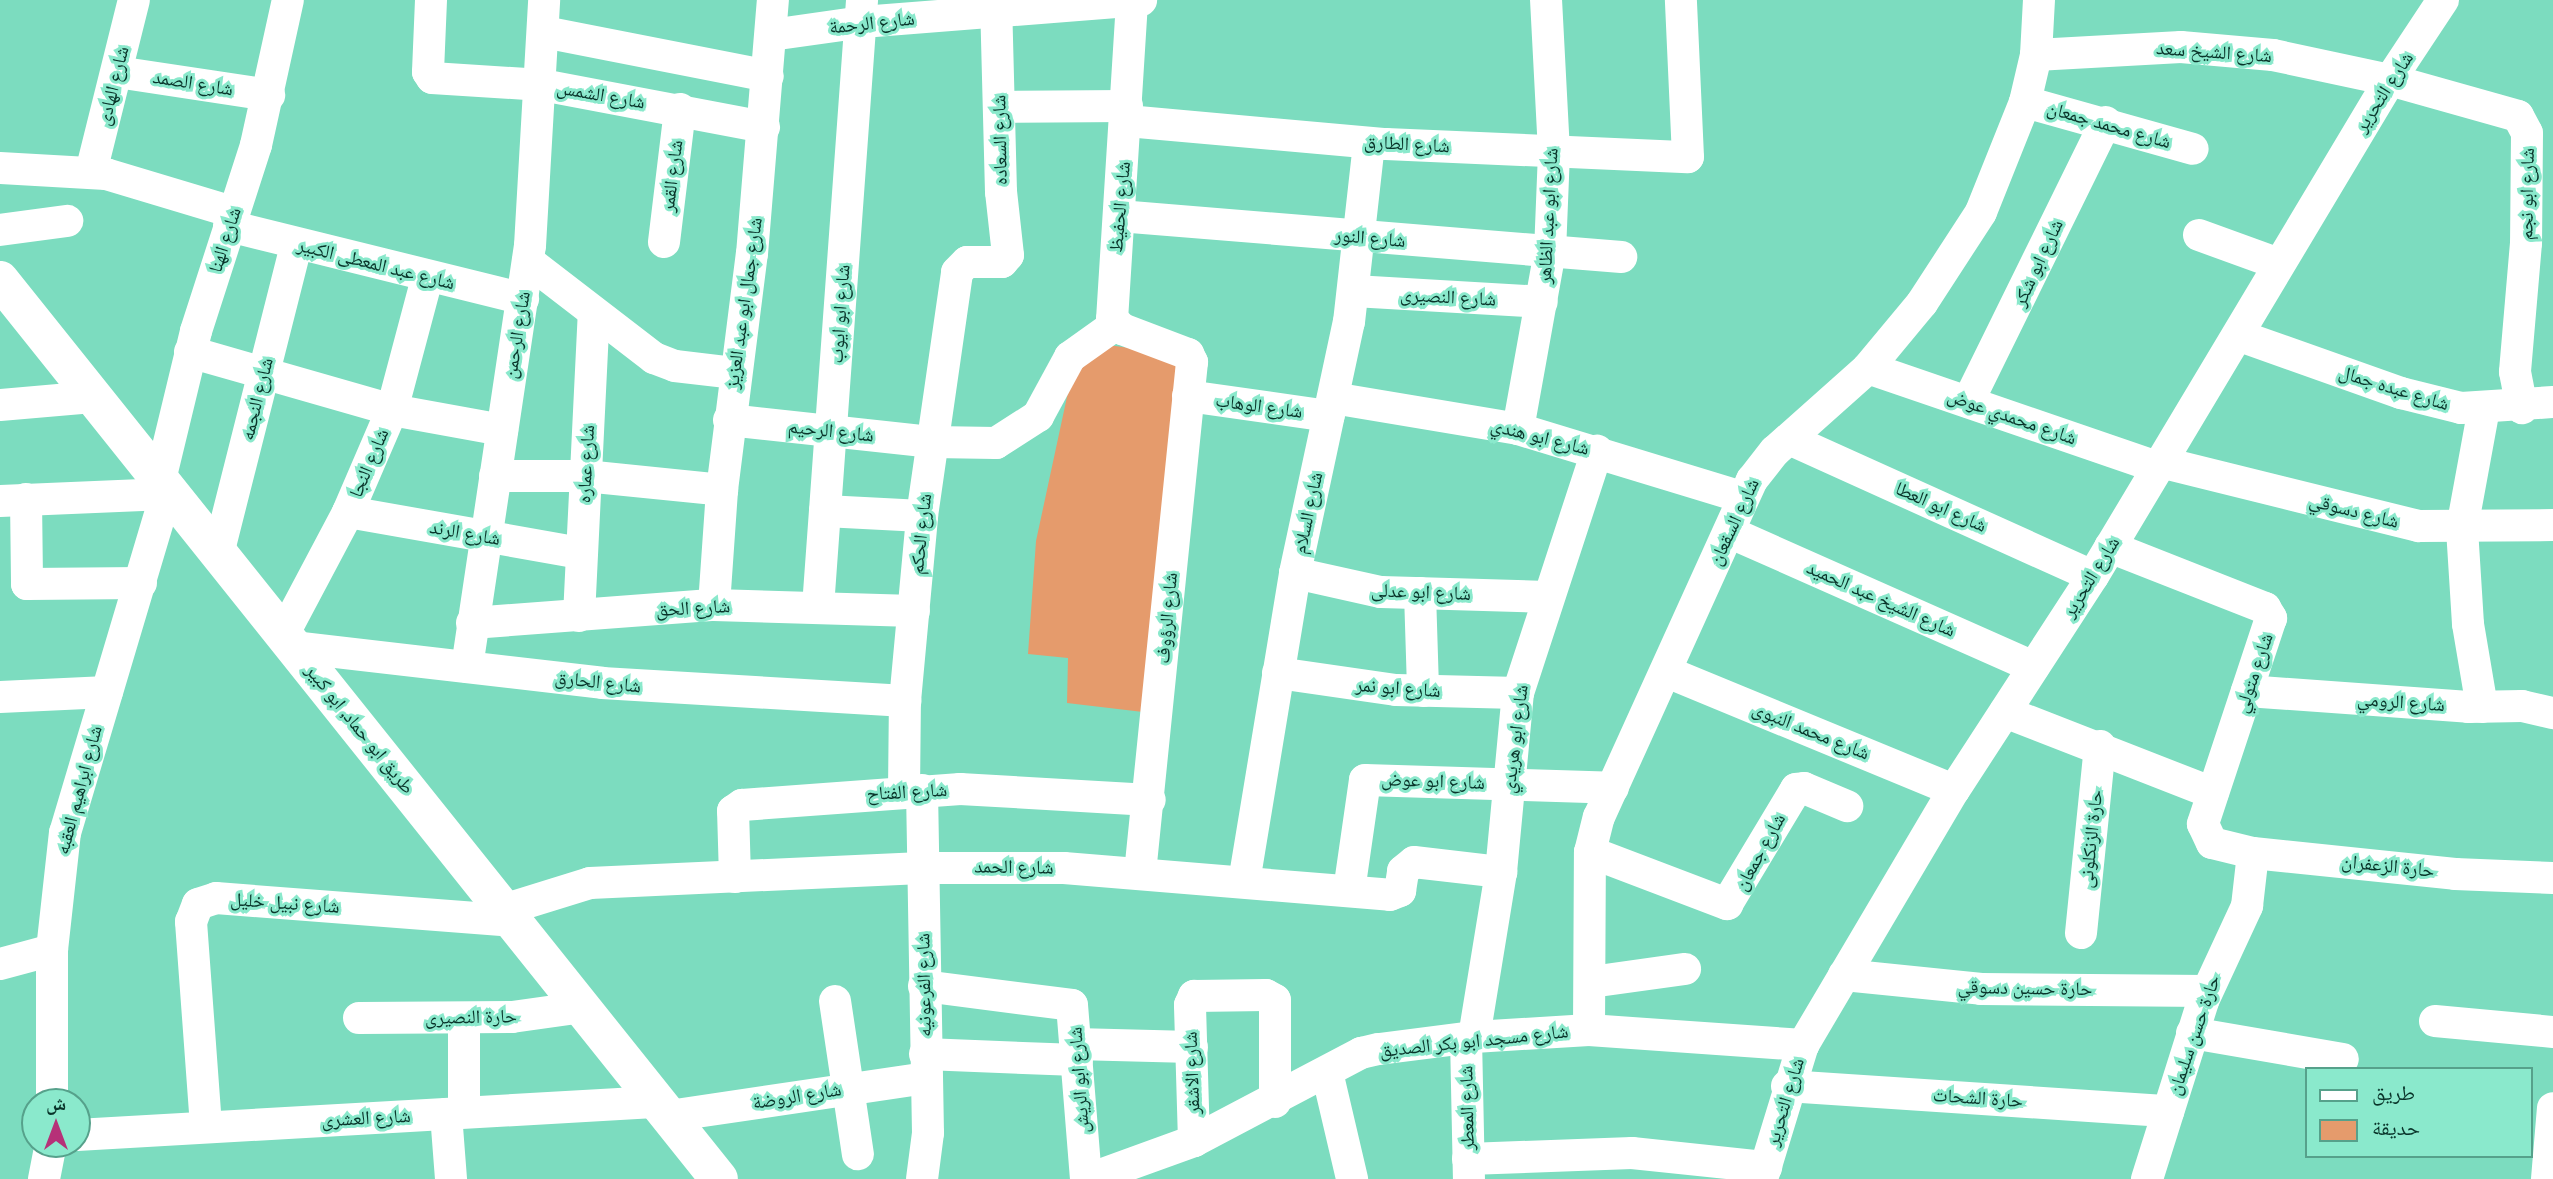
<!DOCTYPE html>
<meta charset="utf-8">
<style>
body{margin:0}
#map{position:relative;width:2553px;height:1179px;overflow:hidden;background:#7cdcbf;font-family:"Space Grotesk","Noto Naskh Arabic",sans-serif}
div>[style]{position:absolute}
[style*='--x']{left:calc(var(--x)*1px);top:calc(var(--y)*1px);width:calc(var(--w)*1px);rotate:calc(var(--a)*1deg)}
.green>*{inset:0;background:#e59b6c}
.street>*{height:32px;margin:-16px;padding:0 16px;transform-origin:16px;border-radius:16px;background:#fff}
.secondary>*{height:38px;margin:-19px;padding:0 19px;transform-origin:19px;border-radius:19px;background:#fff}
span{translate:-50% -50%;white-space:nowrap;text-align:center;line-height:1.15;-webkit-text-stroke:6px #8ae9cc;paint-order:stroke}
.street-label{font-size:19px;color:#09342a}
.legend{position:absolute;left:2305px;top:1067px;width:228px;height:91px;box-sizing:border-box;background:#8ae9cc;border:2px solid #56a18b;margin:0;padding:9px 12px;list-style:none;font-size:21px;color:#09342a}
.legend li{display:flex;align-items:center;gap:14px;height:35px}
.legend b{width:35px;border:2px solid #56a18b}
.north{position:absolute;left:21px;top:1088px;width:70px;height:70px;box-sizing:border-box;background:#8ae9cc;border:2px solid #56a18b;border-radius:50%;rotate:0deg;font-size:19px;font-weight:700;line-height:28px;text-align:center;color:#09342a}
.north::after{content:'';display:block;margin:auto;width:24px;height:32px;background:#b63178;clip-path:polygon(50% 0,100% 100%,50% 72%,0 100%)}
</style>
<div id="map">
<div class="green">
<div style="clip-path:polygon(1079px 341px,1181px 355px,1143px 712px,1067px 703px,1068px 658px,1028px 654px,1036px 541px)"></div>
</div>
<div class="street">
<div style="--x:431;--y:0;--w:72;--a:92.4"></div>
<div style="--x:428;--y:72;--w:7;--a:56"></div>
<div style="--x:432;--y:78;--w:110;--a:3.6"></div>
<div style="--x:542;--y:85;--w:226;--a:10.7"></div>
<div style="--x:1132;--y:2;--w:318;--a:93.6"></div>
<div style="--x:1112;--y:319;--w:14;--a:45"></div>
<div style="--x:1122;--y:329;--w:71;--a:20.7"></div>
<div style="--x:1188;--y:354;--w:9;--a:63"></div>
<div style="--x:1192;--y:362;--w:514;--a:95.81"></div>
<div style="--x:544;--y:32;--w:228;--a:11.1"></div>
<div style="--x:771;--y:35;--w:92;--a:-8.1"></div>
<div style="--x:862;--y:22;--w:280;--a:-4.5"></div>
<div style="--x:2036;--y:55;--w:145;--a:-3.2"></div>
<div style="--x:2181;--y:47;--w:92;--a:5"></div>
<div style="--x:2273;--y:55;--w:120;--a:12.1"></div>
<div style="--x:2390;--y:80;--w:133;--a:15.7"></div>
<div style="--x:2518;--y:116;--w:19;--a:62"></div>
<div style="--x:2527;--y:133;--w:110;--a:90.5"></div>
<div style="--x:2526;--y:243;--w:129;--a:94.9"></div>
<div style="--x:2515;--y:372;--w:37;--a:79"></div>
<div style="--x:117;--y:72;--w:154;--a:8.6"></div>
<div style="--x:2025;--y:102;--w:174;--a:15.6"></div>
<div style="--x:1000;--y:107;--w:127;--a:-0.5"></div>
<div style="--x:1127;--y:121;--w:260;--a:5.1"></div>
<div style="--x:1386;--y:144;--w:302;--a:2.5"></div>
<div style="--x:1688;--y:157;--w:157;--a:-92.6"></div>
<div style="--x:0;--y:168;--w:106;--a:3.2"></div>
<div style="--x:106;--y:174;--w:133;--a:16.7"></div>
<div style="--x:91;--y:172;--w:177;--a:-76"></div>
<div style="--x:1119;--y:216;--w:504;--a:4.67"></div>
<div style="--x:229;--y:226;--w:303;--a:13.9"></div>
<div style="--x:0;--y:230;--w:68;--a:-7.7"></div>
<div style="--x:2199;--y:235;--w:85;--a:19.9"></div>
<div style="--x:664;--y:242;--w:134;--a:-83.1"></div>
<div style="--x:528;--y:261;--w:159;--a:37.6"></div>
<div style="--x:654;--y:358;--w:22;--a:21"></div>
<div style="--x:675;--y:366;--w:59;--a:6.8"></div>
<div style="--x:1354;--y:291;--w:188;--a:3.3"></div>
<div style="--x:2240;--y:336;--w:171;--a:19.5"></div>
<div style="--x:2401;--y:393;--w:62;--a:14"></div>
<div style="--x:2461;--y:408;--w:92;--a:-3.7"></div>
<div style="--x:190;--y:352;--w:210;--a:16"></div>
<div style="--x:392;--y:410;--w:112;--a:10.3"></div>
<div style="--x:1868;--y:368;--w:305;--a:18.9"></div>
<div style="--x:1188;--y:396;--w:142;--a:8.1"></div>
<div style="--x:1333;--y:398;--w:188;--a:9.5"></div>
<div style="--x:1518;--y:429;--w:234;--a:16.9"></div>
<div style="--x:1968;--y:402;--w:312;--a:-63.8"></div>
<div style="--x:0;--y:405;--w:93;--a:-4.9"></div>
<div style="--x:729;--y:420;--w:205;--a:6.2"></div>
<div style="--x:933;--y:442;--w:63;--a:0.9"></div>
<div style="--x:996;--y:443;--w:50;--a:-32.7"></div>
<div style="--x:1038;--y:416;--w:67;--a:-61.5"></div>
<div style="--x:1070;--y:357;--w:55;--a:-35.4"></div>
<div style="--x:1518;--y:429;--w:180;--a:-79.8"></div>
<div style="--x:1550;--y:252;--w:100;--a:-87.7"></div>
<div style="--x:1554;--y:152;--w:152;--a:-93"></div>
<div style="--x:1789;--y:439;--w:333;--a:24.3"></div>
<div style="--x:2160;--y:462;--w:267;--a:13.9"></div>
<div style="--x:2419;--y:526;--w:134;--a:-0.4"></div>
<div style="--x:495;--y:476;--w:90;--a:0"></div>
<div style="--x:585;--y:476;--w:138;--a:5.8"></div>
<div style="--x:160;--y:480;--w:153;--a:-76.4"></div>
<div style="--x:196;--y:331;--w:195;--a:-72.1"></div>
<div style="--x:256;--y:145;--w:148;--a:-77.6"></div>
<div style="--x:26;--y:499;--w:85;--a:89.3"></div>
<div style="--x:27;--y:584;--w:114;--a:-0.5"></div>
<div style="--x:0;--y:501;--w:166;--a:-2.4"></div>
<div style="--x:825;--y:511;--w:97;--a:3"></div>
<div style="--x:348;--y:512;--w:237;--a:10"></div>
<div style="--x:1729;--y:532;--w:333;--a:23.9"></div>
<div style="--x:2110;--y:547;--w:167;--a:21.5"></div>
<div style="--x:2265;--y:608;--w:12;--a:59"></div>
<div style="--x:2271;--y:618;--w:217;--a:108.3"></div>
<div style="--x:2203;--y:824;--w:21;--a:65"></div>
<div style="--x:2212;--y:843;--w:42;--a:13.7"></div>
<div style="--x:2253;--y:853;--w:203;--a:5.9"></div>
<div style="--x:2455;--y:874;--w:98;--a:2.3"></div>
<div style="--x:218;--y:554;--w:319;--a:-75.8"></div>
<div style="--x:1295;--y:573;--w:88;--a:12.5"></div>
<div style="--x:1381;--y:592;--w:167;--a:1.7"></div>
<div style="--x:1420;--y:593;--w:98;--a:88.2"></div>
<div style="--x:714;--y:605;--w:115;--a:-86"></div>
<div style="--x:722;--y:490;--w:238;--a:-82.8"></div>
<div style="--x:752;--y:254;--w:255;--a:-85.3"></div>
<div style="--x:818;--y:607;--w:609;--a:-85.85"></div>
<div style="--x:579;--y:616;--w:304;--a:-87.2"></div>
<div style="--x:472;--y:623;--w:243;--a:-4.3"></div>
<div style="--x:714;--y:605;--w:200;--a:1.7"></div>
<div style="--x:283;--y:635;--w:139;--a:-62.1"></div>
<div style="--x:348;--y:512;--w:111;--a:-66.7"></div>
<div style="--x:392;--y:410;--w:137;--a:-75.1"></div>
<div style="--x:293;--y:647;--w:311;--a:6.6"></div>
<div style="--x:602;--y:683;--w:304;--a:3.4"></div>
<div style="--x:467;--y:667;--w:426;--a:-81.5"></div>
<div style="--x:530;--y:246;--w:246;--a:-86.7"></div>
<div style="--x:1667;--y:672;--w:310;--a:22.4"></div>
<div style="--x:1278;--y:673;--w:119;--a:8.2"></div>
<div style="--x:1396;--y:690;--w:122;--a:1.4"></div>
<div style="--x:2247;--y:691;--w:222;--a:4.1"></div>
<div style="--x:2468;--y:707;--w:54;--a:-1.1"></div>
<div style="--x:2522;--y:706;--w:32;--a:13"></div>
<div style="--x:0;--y:697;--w:107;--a:-2.7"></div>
<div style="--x:2482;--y:707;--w:84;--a:-99.6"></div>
<div style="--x:2468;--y:624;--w:96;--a:-93.6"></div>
<div style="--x:2462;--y:528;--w:122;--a:-79.6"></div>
<div style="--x:2005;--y:712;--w:223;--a:21.3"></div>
<div style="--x:922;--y:790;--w:343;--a:89"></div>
<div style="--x:928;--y:1133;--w:46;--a:97.4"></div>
<div style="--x:904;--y:791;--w:90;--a:-89.4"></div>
<div style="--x:905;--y:701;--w:186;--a:-84.7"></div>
<div style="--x:922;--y:516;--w:246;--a:-81.8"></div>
<div style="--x:957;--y:272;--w:14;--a:-45"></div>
<div style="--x:967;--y:262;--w:35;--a:0"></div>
<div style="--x:1002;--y:262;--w:9;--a:-49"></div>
<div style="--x:1008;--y:255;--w:63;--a:-96.3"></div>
<div style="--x:1001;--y:192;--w:192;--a:-91.5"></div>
<div style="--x:1590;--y:852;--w:147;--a:20.8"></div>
<div style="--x:1727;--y:904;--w:134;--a:-59"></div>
<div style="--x:1796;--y:789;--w:8;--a:-7"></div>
<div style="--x:1804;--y:788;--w:47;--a:22.7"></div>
<div style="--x:735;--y:877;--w:66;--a:-91.7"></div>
<div style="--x:733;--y:811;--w:11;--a:-34"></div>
<div style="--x:742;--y:805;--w:219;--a:-4.2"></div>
<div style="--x:960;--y:789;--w:190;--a:3.3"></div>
<div style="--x:1244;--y:882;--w:313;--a:-80.6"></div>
<div style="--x:1295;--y:573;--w:257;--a:-77.9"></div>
<div style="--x:1349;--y:322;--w:180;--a:-83.6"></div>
<div style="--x:1349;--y:891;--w:112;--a:-81.8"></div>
<div style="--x:1365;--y:780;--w:248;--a:1.8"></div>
<div style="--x:506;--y:909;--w:88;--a:-17.2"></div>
<div style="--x:590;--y:883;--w:332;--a:-2.6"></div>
<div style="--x:922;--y:868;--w:142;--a:0"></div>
<div style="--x:1064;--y:868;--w:327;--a:4.7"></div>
<div style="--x:1390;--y:895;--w:11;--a:-22"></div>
<div style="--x:1400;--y:891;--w:20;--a:-81"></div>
<div style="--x:1403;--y:871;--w:14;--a:-39"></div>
<div style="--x:1414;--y:862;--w:88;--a:6.6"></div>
<div style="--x:2081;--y:933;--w:188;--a:-84.2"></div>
<div style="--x:0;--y:964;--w:54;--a:-15.1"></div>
<div style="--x:1844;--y:975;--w:138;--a:5.8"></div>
<div style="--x:1981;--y:989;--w:226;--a:0.5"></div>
<div style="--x:1591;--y:982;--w:95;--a:-7.9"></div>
<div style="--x:924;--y:986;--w:149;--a:7.3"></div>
<div style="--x:1072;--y:1005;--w:175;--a:85.4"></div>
<div style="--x:835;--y:1001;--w:155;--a:81.5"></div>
<div style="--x:359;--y:1018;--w:153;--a:-0.4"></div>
<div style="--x:512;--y:1017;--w:72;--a:-8"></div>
<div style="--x:2435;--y:1021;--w:119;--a:5.3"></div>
<div style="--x:1589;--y:1030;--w:178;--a:-89.7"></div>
<div style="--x:1590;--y:852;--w:36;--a:-76"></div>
<div style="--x:1599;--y:817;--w:370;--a:-65.6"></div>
<div style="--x:1752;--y:480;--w:37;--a:-52"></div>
<div style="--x:1775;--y:451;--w:125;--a:-41.7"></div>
<div style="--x:1868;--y:368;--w:85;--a:-50.3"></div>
<div style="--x:1922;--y:303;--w:108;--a:-57"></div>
<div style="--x:1981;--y:212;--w:118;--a:-68.2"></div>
<div style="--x:2025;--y:102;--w:48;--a:-76.8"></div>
<div style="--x:2036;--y:55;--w:55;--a:-86.9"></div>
<div style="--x:2192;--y:1033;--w:153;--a:9.8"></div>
<div style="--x:1474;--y:1037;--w:167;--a:-80.7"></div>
<div style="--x:1501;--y:872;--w:180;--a:-84.6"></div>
<div style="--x:1518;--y:693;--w:255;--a:-71.9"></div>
<div style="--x:1466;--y:1038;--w:141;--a:88.8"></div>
<div style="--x:1075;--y:1044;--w:117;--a:1.5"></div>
<div style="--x:925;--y:1054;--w:152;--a:2.3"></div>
<div style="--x:1327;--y:1072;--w:110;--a:76.8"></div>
<div style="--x:1787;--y:1086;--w:382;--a:3.8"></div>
<div style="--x:52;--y:1102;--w:152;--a:-90"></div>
<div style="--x:52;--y:950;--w:118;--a:-83.7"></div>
<div style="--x:65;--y:833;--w:361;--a:-73.4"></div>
<div style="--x:464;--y:1112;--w:93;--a:-90"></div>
<div style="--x:446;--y:1114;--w:65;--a:85.6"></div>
<div style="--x:669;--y:1116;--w:260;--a:-8.4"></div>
<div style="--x:206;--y:1126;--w:205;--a:-94.2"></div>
<div style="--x:191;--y:922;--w:19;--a:-69"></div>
<div style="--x:198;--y:904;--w:19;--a:-18"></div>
<div style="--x:216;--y:898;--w:300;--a:4.4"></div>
<div style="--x:77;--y:1135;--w:578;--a:-3.27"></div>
<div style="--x:1194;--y:1141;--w:136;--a:-91.7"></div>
<div style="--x:1190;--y:1005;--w:10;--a:-66"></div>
<div style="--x:1194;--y:996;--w:72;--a:-0.8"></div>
<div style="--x:1266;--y:995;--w:10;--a:29"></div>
<div style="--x:1275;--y:1000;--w:102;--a:90"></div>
<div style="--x:1468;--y:1159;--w:164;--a:-2.1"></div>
<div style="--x:1632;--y:1153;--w:135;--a:6"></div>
<div style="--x:44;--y:1179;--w:36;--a:-79"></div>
<div style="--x:1089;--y:1179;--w:112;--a:-19.9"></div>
<div style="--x:1194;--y:1141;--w:189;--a:-27.8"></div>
<div style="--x:1361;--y:1053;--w:18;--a:-13"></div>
<div style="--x:1379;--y:1049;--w:96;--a:-7.2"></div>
<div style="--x:1474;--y:1037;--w:115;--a:-3.5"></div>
<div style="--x:1589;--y:1030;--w:215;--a:4"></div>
<div style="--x:1762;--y:1179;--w:140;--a:-73"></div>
<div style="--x:1803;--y:1045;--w:296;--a:-59.4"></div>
<div style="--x:1954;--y:790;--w:255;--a:-57"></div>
<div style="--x:2093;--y:576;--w:578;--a:-59.09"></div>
<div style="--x:2390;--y:80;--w:96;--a:-56.5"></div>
<div style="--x:2147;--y:1179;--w:187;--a:-72.5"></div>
<div style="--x:2203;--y:1001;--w:105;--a:-65.1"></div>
<div style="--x:2247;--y:906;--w:53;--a:-83.5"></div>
<div style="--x:2547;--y:1179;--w:71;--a:-85.2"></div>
</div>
<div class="secondary">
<div style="--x:0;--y:280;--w:1151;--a:51.35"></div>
</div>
<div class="street-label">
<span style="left:872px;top:23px;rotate:-6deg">شارع الرحمة</span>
<span style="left:2214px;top:52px;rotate:4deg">شارع الشيخ سعد</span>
<span style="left:193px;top:83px;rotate:9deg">شارع الصمد</span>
<span style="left:113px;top:86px;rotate:-76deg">شارع الهادى</span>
<span style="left:2384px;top:92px;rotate:-57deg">شارع التحرير</span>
<span style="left:601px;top:95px;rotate:10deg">شارع الشمس</span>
<span style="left:2109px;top:125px;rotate:16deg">شارع محمد جمعان</span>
<span style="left:1000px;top:140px;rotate:-91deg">شارع السعاده</span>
<span style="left:1407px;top:144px;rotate:3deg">شارع الطارق</span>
<span style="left:672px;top:176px;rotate:-83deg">شارع القمر</span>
<span style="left:2527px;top:194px;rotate:-89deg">شارع ابو نجم</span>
<span style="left:1120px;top:207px;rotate:-85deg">شارع الحفيظ</span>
<span style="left:1548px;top:216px;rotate:-87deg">شارع ابو عبد الظاهر</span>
<span style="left:1370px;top:238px;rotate:5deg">شارع النور</span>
<span style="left:225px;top:240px;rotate:-72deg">شارع الهنا</span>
<span style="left:2038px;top:263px;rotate:-65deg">شارع ابو شكر</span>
<span style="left:376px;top:264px;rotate:14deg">شارع عبد المعطى الكبير</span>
<span style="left:1448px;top:297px;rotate:3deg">شارع النصيرى</span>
<span style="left:744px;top:303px;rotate:-82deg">شارع جمال ابو عبد العزيز</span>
<span style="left:840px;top:314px;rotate:-86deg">شارع ابو ايوب</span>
<span style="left:517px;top:335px;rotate:-81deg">شارع الرحمن</span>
<span style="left:2394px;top:388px;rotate:17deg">شارع عبده جمال</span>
<span style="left:257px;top:399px;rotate:-76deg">شارع النجمه</span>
<span style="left:1259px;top:406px;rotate:8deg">شارع الوهاب</span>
<span style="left:2012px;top:417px;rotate:19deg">شارع محمدي عوض</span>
<span style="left:831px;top:431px;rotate:6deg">شارع الرحيم</span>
<span style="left:1540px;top:437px;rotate:14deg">شارع ابو هندي</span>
<span style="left:369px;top:463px;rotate:-67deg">شارع النجا</span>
<span style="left:586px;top:464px;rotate:-87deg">شارع عماره</span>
<span style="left:1941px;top:507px;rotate:24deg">شارع ابو العطا</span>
<span style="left:2354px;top:511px;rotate:14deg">شارع دسوقي</span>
<span style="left:1308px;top:513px;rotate:-78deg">شارع السلام</span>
<span style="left:1734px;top:522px;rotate:-65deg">شارع السقعان</span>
<span style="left:465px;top:533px;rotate:10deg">شارع الرند</span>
<span style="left:921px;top:534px;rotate:-84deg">شارع الحكم</span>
<span style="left:2091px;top:577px;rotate:-58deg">شارع التحرير</span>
<span style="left:1421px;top:592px;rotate:2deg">شارع ابو عدلى</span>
<span style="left:1881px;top:599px;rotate:24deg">شارع الشيخ عبد الحميد</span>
<span style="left:693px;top:608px;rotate:-3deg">شارع الحق</span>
<span style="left:1167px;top:618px;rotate:-85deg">شارع الرؤوف</span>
<span style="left:2254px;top:673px;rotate:-71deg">شارع متولي</span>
<span style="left:598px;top:682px;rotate:6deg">شارع الحارق</span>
<span style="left:1398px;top:688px;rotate:4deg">شارع ابو نمر</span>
<span style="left:2401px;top:702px;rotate:4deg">شارع الرومي</span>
<span style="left:360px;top:729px;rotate:51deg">طريق ابو حماد, ابو كبير</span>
<span style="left:1811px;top:731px;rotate:22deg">شارع محمد النبوى</span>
<span style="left:1515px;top:739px;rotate:-83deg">شارع ابو هريدي</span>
<span style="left:1433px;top:781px;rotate:2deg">شارع ابو عوض</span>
<span style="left:79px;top:790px;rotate:-75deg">شارع ابراهيم العقبه</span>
<span style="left:907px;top:792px;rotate:-3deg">شارع الفتاح</span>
<span style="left:2091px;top:839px;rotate:-84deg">حارة الزنكلونى</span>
<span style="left:1760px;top:852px;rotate:-61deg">شارع جمعان</span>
<span style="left:2388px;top:866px;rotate:6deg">حارة الزعفران</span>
<span style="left:1014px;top:867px;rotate:1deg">شارع الحمد</span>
<span style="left:285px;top:903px;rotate:4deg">شارع نبيل خليل</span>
<span style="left:924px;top:985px;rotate:-91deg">شارع الفرعونيه</span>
<span style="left:2025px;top:988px;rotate:1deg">حارة حسين دسوقي</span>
<span style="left:471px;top:1017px;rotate:-1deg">حارة النصيرى</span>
<span style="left:2194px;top:1035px;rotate:-71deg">حارة حسن سليمان</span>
<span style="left:1474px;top:1041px;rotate:-6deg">شارع مسجد ابو بكر الصديق</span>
<span style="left:1192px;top:1073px;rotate:-92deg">شارع الاشقر</span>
<span style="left:1079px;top:1080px;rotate:-94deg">شارع ابو الريش</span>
<span style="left:797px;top:1096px;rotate:-9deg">شارع الروضة</span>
<span style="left:1978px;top:1098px;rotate:4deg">حارة الشحات</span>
<span style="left:1785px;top:1102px;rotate:-73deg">شارع التحرير</span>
<span style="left:1467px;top:1108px;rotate:-91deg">شارع المعطر</span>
<span style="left:366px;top:1118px;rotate:-3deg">شارع العشرى</span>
</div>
<ul class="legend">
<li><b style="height:9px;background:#fff"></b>طريق</li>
<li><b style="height:19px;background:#e59b6c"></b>حديقة</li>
</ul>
<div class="north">ش</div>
</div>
